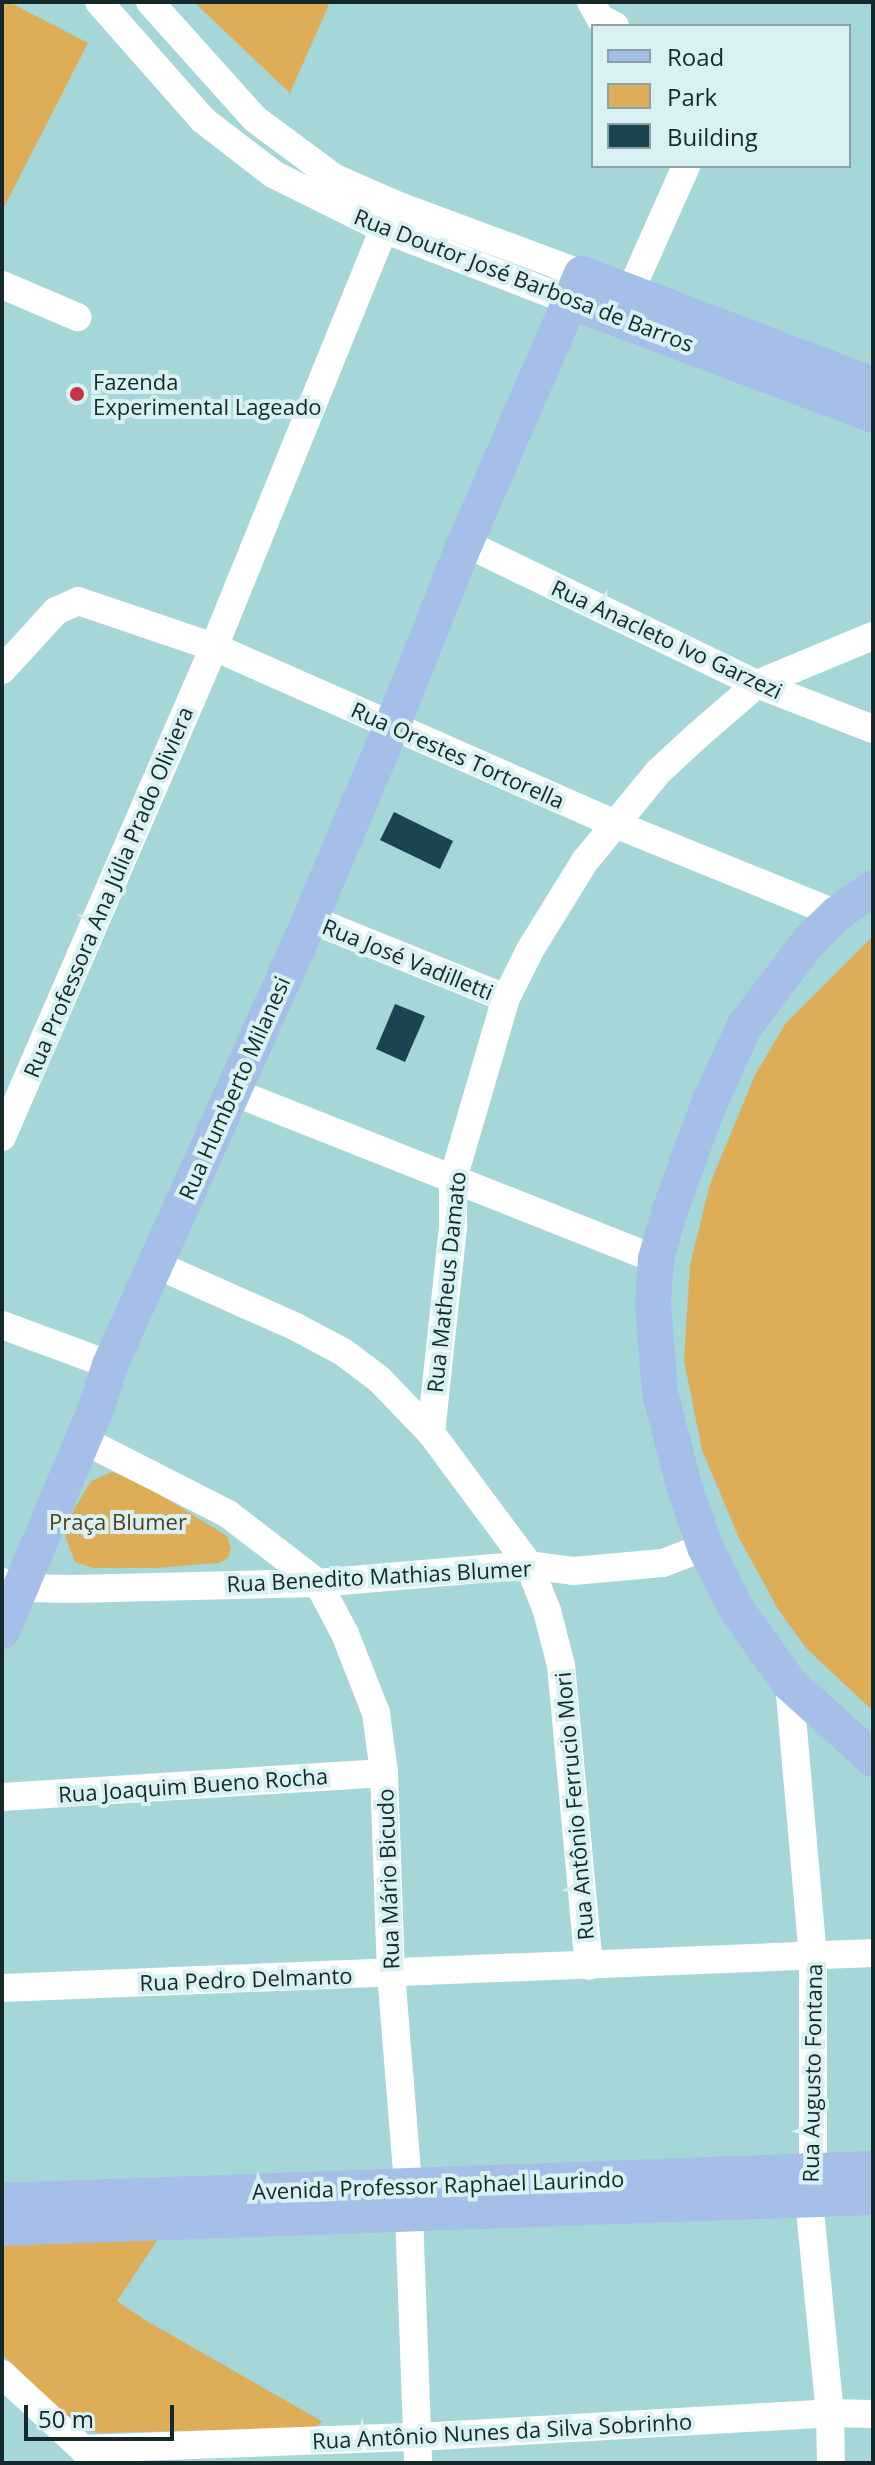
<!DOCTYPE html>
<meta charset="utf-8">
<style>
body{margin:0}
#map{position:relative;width:875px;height:2465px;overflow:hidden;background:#a5d6d8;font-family:"Open Sans",sans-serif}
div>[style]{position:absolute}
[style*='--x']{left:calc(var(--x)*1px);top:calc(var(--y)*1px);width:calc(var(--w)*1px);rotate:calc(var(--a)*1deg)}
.green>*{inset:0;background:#ddad58}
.building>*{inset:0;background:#1a4450}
.minor>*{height:28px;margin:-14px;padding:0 14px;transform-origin:14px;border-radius:14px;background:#fff}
.major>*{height:36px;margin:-18px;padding:0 18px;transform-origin:18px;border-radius:18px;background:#a6bfe8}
.dots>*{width:22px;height:22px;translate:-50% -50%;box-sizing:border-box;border:4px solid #d9f1f3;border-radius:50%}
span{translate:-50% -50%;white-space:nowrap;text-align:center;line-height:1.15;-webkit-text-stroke:8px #d9f1f3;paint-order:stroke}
.street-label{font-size:22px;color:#15292a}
.poi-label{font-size:22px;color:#15292a}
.left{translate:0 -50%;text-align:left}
.park-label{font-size:22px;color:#533e19}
.frame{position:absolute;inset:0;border:4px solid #15292a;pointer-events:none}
.legend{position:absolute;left:591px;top:24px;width:260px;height:144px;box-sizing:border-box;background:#d9f1f3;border:2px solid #8ba1a3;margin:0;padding:10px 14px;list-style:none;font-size:24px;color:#15292a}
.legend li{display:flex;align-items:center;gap:16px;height:40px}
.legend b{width:40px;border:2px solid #8ba1a3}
.scale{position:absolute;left:24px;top:2405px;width:150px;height:36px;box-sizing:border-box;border:4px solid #15292a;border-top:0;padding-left:10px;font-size:24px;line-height:28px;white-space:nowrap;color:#15292a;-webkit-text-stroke:6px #d9f1f3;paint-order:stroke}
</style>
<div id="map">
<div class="green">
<div style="clip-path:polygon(2px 2px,9px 2px,88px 43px,2px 211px)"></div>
<div style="clip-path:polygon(194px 2px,330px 2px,290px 93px)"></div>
<div style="clip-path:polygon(873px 936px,873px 1711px,806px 1648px,778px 1609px,739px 1538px,702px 1450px,684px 1360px,690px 1265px,710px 1184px,755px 1075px,786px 1023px)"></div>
<div style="clip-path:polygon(112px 1472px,136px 1480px,227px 1536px,231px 1547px,228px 1558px,219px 1563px,155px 1568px,93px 1568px,75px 1562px,65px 1536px,73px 1511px,91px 1481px)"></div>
<div style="clip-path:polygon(158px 2239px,117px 2301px,145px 2320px,323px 2422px,313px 2428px,99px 2433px,85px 2430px,65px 2417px,2px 2354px,2px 2244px)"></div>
</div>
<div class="building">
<div style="clip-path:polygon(394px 812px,453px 841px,440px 869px,380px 840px)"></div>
<div style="clip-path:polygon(395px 1004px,425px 1016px,405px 1062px,376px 1049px)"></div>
</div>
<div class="minor">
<div style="--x:99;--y:2;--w:157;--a:48.6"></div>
<div style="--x:203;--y:120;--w:88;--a:37.6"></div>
<div style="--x:273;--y:174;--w:126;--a:26.4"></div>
<div style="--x:386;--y:230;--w:197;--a:21.1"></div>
<div style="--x:150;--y:2;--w:157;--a:48.1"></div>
<div style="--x:255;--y:119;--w:97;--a:36.6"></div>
<div style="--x:333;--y:177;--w:67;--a:23.9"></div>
<div style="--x:394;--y:204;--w:201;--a:20.4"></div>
<div style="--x:591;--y:2;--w:18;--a:61"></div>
<div style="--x:600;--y:18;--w:17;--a:28"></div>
<div style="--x:2;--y:285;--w:82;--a:23.1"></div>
<div style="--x:630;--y:292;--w:138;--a:-66"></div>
<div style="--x:465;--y:543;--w:324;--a:25.8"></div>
<div style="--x:757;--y:684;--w:124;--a:21.2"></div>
<div style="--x:2;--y:670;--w:80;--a:-47.5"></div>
<div style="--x:56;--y:611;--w:24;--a:-24"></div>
<div style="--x:78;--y:601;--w:144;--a:18.7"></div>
<div style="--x:214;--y:647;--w:438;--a:23.8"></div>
<div style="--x:615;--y:824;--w:240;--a:22.1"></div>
<div style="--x:310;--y:919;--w:211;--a:22"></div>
<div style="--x:231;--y:1091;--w:457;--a:21.6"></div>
<div style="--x:2;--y:1137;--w:534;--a:-66.6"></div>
<div style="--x:214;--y:647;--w:478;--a:-67.9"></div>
<div style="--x:157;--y:1265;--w:152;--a:24"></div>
<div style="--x:296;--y:1327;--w:53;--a:28"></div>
<div style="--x:343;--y:1352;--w:45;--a:36.9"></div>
<div style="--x:379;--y:1379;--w:75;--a:46.1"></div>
<div style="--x:431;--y:1433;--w:164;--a:53.4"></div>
<div style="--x:529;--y:1565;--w:49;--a:68.6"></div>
<div style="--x:547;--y:1611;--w:56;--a:75.5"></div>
<div style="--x:561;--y:1665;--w:302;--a:84.7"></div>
<div style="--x:2;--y:1325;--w:115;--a:20.3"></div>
<div style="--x:431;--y:1433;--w:206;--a:-83.9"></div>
<div style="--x:453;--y:1228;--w:49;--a:-90"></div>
<div style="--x:453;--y:1179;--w:189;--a:-73.7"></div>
<div style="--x:506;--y:998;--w:54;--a:-63.4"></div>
<div style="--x:530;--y:950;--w:105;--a:-58.3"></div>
<div style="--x:585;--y:861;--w:115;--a:-50.6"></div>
<div style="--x:658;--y:772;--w:53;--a:-42.7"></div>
<div style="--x:697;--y:736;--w:79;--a:-40.9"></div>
<div style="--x:757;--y:684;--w:126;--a:-22.5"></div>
<div style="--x:83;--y:1440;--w:163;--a:27"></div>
<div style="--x:228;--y:1514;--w:113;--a:37.5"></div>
<div style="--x:318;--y:1583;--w:58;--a:62.1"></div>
<div style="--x:345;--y:1634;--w:85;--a:68.6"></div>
<div style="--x:376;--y:1713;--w:61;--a:82.4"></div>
<div style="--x:384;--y:1773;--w:200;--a:88"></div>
<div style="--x:391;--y:1973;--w:214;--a:85.4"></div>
<div style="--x:408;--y:2186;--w:277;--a:87.9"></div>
<div style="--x:2;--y:1582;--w:21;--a:17"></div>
<div style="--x:22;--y:1588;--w:51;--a:1.1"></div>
<div style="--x:73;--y:1589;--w:245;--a:-1.4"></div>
<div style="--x:318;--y:1583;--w:212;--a:-4.9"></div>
<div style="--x:529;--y:1565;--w:44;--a:7.8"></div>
<div style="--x:573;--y:1571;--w:90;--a:-5.1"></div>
<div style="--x:663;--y:1563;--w:45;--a:-20.9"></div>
<div style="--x:789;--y:1683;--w:273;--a:85"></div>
<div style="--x:813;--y:1955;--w:216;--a:90"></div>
<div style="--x:813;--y:2171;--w:29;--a:98"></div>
<div style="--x:809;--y:2200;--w:214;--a:84.4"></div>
<div style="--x:830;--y:2413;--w:50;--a:88.9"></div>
<div style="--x:2;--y:1797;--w:383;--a:-3.6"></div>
<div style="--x:2;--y:1988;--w:872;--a:-2.3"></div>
<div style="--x:2;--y:2374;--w:127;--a:42.8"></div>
<div style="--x:83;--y:2449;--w:335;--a:-2.1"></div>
<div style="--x:418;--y:2437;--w:413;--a:-3.3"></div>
<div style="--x:830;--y:2413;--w:43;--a:1.3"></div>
</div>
<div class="major">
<div style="--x:570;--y:301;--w:324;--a:20.6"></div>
<div style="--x:873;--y:888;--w:44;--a:144.2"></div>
<div style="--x:837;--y:914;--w:37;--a:136"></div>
<div style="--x:810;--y:940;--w:109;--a:127.2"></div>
<div style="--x:744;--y:1027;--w:87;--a:114.5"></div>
<div style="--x:708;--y:1106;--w:114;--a:110"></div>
<div style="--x:669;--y:1213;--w:48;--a:105.8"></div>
<div style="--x:656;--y:1259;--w:44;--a:93.9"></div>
<div style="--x:653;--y:1303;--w:90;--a:85.6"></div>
<div style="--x:660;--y:1393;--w:96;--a:75.5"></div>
<div style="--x:684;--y:1486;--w:65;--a:71"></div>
<div style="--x:705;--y:1547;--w:71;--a:63.1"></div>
<div style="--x:737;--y:1610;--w:90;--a:54.5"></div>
<div style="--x:789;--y:1683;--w:113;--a:42.1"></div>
<div style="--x:2;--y:1631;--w:241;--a:-67.1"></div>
<div style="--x:96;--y:1409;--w:46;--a:-72.3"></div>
<div style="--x:110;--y:1365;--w:489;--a:-65.8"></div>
<div style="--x:310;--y:919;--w:210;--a:-67"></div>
<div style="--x:392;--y:726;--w:197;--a:-68.3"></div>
<div style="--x:465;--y:543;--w:293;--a:-66.5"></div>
<div style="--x:582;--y:274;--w:311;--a:20.9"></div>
<div style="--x:2;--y:2201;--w:872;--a:-2.1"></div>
<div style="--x:2;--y:2228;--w:872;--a:-2.04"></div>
</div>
<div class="dots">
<div style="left:77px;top:394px;background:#c53544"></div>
</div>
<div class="street-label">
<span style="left:524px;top:280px;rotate:21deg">Rua Doutor José Barbosa de Barros</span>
<span style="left:667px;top:639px;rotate:25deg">Rua Anacleto Ivo Garzezi</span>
<span style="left:458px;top:755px;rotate:24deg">Rua Orestes Tortorella</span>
<span style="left:108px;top:892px;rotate:-67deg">Rua Professora Ana Júlia Prado Oliviera</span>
<span style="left:408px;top:959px;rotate:22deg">Rua José Vadilletti</span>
<span style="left:234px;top:1088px;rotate:-66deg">Rua Humberto Milanesi</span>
<span style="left:446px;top:1282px;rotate:-84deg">Rua Matheus Damato</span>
<span style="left:379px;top:1576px;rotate:-3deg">Rua Benedito Mathias Blumer</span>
<span style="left:193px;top:1785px;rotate:-4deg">Rua Joaquim Bueno Rocha</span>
<span style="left:574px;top:1806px;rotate:-95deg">Rua Antônio Ferrucio Mori</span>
<span style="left:388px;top:1879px;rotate:-92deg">Rua Mário Bicudo</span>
<span style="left:246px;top:1979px;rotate:-2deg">Rua Pedro Delmanto</span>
<span style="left:812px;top:2073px;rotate:-89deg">Rua Augusto Fontana</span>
<span style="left:438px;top:2185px;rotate:-2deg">Avenida Professor Raphael Laurindo</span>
<span style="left:502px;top:2431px;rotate:-3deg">Rua Antônio Nunes da Silva Sobrinho</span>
</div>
<div class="poi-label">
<span class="left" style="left:93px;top:394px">Fazenda<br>Experimental Lageado</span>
</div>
<div class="park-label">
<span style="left:118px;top:1522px">Praça Blumer</span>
</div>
<div class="frame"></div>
<ul class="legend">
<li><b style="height:10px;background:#a6bfe8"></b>Road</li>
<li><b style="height:22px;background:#ddad58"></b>Park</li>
<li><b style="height:22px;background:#1a4450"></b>Building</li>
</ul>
<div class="scale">50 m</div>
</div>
